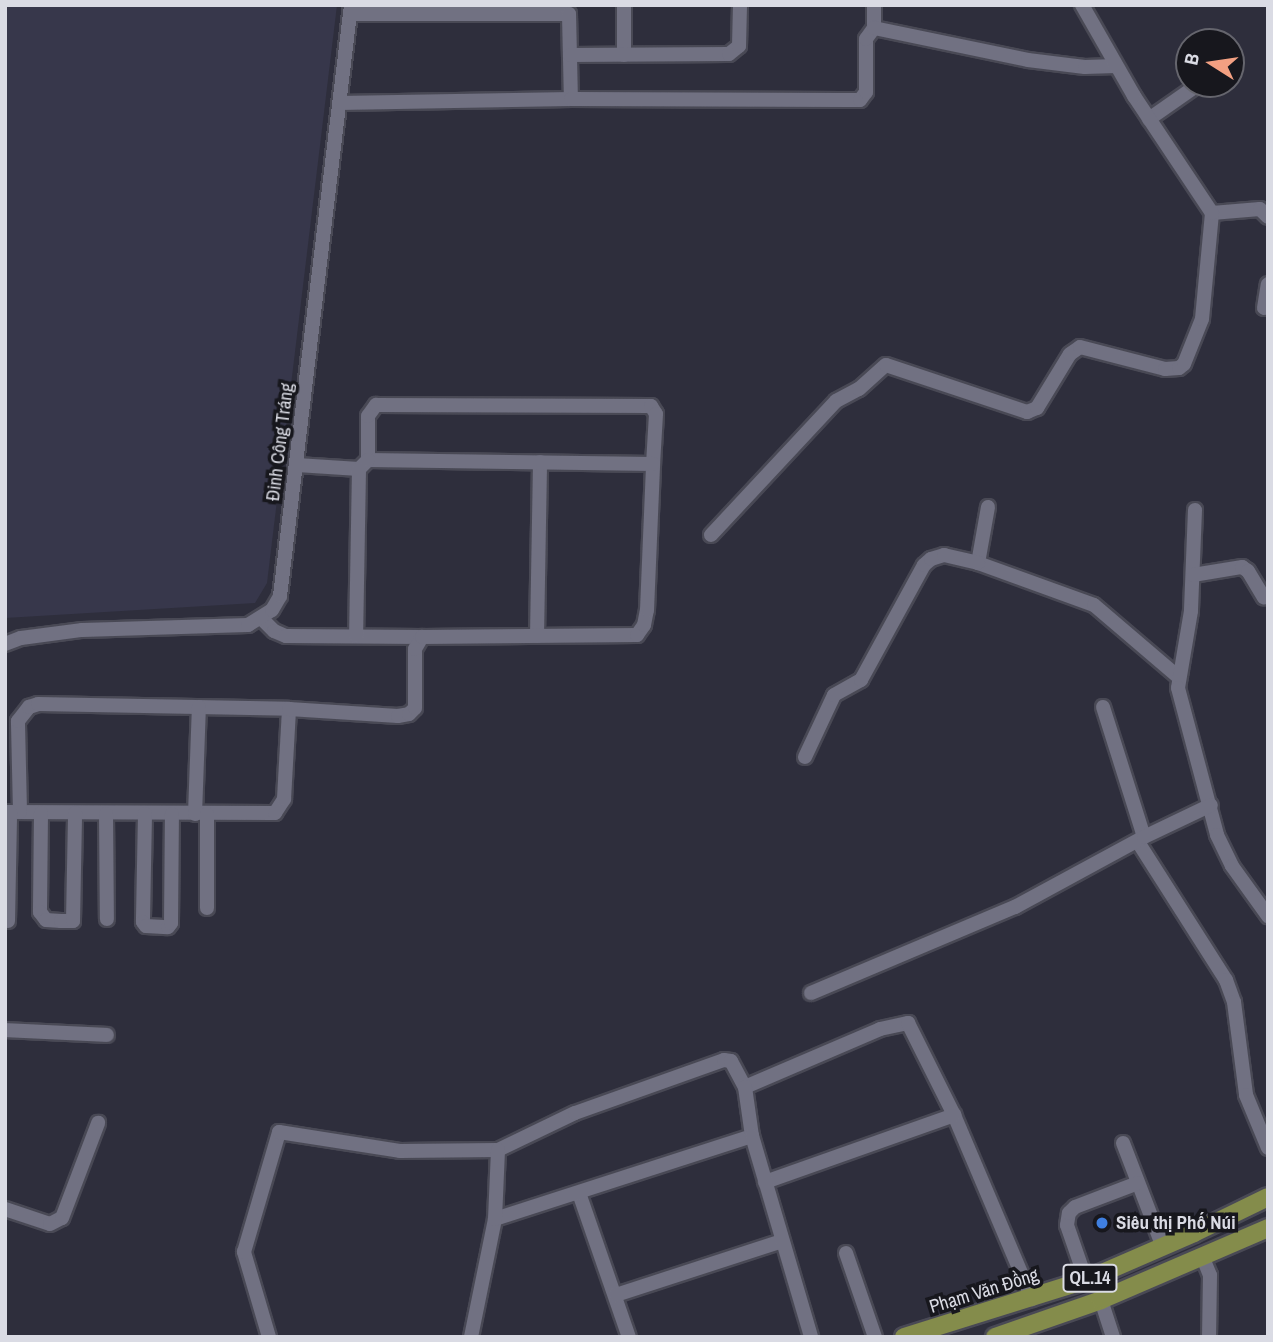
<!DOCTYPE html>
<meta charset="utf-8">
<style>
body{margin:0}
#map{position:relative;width:1273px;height:1342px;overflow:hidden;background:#2e2e3c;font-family:"Archivo Narrow",sans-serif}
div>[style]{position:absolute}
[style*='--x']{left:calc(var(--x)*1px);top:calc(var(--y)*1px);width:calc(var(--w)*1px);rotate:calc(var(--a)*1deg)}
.built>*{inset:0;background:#37374b}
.roads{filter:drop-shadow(2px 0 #494955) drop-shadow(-2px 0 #494955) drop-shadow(0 2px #494955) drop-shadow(0 -2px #494955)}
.minor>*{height:14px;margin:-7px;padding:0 7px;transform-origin:7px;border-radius:7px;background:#717182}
.major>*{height:18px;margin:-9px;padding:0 9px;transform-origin:9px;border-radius:9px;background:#848c4b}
.dots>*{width:19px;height:19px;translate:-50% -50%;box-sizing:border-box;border:4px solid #17171d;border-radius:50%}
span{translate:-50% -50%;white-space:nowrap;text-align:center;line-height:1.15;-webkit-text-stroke:7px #17171d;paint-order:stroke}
.shield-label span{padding:2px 5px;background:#17171d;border:2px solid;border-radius:5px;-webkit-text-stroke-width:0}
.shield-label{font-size:18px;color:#dadbe4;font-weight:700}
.street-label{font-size:19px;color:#dadbe4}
.poi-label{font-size:19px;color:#dadbe4;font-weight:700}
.left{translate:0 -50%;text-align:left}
.frame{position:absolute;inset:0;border:7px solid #dadbe4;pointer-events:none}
.north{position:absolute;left:1175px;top:28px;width:70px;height:70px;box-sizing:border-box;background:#17171d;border:2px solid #65656d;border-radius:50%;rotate:282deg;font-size:19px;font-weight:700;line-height:28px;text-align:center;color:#dadbe4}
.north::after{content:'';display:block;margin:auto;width:24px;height:32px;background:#f3a082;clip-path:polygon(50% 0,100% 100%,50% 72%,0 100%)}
</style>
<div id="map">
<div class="built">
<div style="clip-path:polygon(5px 5px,337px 5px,267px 583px,255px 603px,5px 618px)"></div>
</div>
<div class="roads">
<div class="minor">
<div style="--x:624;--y:5;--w:50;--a:90"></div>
<div style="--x:874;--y:5;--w:23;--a:90"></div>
<div style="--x:350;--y:14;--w:219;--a:0"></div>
<div style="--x:569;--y:14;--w:85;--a:88.7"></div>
<div style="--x:570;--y:55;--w:159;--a:-0.4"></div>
<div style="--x:729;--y:54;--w:13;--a:-39"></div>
<div style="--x:739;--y:46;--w:41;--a:-88.6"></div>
<div style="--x:339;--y:103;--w:232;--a:-1"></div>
<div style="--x:571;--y:99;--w:289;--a:0.2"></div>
<div style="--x:860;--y:100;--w:10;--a:-53"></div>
<div style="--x:866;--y:92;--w:53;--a:-90"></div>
<div style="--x:866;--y:39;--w:14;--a:-54"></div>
<div style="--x:874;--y:28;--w:157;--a:11.7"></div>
<div style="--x:1028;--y:60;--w:57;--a:7"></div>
<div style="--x:1085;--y:67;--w:31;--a:-2"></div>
<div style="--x:1149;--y:119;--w:61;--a:-35"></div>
<div style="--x:1212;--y:213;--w:48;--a:-4.8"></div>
<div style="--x:1260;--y:209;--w:11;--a:45"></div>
<div style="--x:1264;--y:308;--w:24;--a:-81"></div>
<div style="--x:368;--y:460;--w:44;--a:-90"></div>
<div style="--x:368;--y:416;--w:14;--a:-54"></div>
<div style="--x:376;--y:405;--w:275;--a:0.2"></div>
<div style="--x:651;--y:406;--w:9;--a:58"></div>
<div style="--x:656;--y:414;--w:50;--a:93.4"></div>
<div style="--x:297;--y:465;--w:62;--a:3.7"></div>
<div style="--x:988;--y:507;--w:57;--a:100.1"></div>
<div style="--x:978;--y:563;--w:123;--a:19.9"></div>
<div style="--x:1094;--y:605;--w:109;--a:40.5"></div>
<div style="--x:1195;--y:510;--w:101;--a:92.3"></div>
<div style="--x:1191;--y:611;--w:78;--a:99.6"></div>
<div style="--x:1178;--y:688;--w:152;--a:75.1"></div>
<div style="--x:1217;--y:835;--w:34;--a:64"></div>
<div style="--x:1232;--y:866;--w:62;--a:54.2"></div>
<div style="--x:711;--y:535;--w:183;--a:-47"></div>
<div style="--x:836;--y:401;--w:26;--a:-28"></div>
<div style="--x:859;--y:389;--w:36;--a:-42"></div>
<div style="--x:886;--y:365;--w:149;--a:18.4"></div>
<div style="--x:1027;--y:412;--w:11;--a:-22"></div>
<div style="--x:1037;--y:408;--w:63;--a:-58.6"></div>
<div style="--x:1070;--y:354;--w:12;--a:-35"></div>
<div style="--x:1080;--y:347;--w:88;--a:14.5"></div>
<div style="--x:1165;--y:369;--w:14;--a:-4"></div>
<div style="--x:1179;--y:368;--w:6;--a:-39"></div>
<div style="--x:1184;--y:364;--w:48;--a:-68.2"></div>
<div style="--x:1202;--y:319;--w:106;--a:-84.6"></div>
<div style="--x:1212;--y:213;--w:141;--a:-123.7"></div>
<div style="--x:1134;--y:96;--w:105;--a:-119.7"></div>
<div style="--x:1193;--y:575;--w:50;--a:-9.3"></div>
<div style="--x:1242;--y:567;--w:7;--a:34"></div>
<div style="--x:1248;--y:571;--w:31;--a:59"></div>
<div style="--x:262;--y:619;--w:17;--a:45"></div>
<div style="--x:274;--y:631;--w:13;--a:23"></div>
<div style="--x:286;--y:636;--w:136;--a:0.4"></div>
<div style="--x:537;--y:636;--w:174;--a:-89"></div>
<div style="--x:5;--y:644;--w:17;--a:-21"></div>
<div style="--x:21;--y:638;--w:62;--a:-7.5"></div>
<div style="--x:82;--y:630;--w:166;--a:-1.7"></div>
<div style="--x:248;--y:625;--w:28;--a:-32"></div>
<div style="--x:272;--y:610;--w:16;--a:-60"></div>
<div style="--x:280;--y:596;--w:595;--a:-83.15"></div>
<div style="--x:1103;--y:707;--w:136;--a:72.5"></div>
<div style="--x:805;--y:757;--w:68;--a:-64.9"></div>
<div style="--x:834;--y:695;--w:31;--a:-29"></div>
<div style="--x:861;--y:680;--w:131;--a:-61.3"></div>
<div style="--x:924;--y:565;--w:9;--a:-41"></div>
<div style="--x:931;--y:559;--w:14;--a:-17"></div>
<div style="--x:944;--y:555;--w:35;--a:13"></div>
<div style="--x:5;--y:812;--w:270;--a:0.2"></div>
<div style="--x:275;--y:813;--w:17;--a:-57"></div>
<div style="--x:284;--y:799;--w:90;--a:-86.8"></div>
<div style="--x:20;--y:812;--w:91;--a:-91.3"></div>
<div style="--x:18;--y:721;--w:18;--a:-52"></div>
<div style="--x:29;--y:707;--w:9;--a:-18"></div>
<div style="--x:38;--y:704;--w:251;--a:1.1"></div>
<div style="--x:289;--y:709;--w:109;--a:3.7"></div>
<div style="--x:398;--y:716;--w:11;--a:-10"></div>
<div style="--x:409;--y:714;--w:8;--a:-45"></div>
<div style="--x:415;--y:708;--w:59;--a:-90"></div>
<div style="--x:415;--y:649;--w:14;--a:-60"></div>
<div style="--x:422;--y:637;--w:215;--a:-0.5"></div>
<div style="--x:637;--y:635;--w:12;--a:-55"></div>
<div style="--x:644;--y:625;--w:15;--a:-79"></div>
<div style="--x:647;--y:610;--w:146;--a:-87.6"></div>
<div style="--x:653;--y:464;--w:285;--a:-179.2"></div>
<div style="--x:368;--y:460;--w:13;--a:135"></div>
<div style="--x:359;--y:469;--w:167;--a:91"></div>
<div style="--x:41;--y:813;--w:99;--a:90.6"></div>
<div style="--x:40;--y:912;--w:10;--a:53"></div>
<div style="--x:46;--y:920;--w:15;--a:4"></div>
<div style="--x:61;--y:921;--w:12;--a:0"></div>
<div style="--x:73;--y:921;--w:108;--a:-88.9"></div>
<div style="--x:106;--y:814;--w:105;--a:89.5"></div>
<div style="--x:145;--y:814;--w:108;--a:91.1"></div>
<div style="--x:143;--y:922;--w:5;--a:53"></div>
<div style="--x:146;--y:926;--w:22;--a:3"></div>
<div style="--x:168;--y:927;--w:5;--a:-53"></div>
<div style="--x:171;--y:923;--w:109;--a:-89.5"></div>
<div style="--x:195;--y:814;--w:107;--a:-87.9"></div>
<div style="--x:207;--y:814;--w:94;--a:90"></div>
<div style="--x:1138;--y:842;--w:164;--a:57.5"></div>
<div style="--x:1226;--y:980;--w:23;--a:70"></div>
<div style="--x:1234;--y:1002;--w:94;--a:82.6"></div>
<div style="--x:1246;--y:1095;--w:57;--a:67.5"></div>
<div style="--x:8;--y:921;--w:109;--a:-88.9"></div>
<div style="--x:811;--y:993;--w:221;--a:-22.9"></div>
<div style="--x:1015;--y:907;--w:147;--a:-28.5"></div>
<div style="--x:1144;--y:837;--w:74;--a:-25.5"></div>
<div style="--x:5;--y:1030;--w:102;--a:2.8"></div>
<div style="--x:745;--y:1087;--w:147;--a:-23.2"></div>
<div style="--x:880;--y:1029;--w:29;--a:-12"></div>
<div style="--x:908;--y:1023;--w:103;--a:63.4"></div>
<div style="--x:954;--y:1115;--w:200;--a:67"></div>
<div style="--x:1123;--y:1143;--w:111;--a:69"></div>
<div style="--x:765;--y:1182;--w:201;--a:-19.5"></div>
<div style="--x:579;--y:1193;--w:152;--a:70.9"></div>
<div style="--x:5;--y:1209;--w:47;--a:18.4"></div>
<div style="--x:50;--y:1224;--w:13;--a:-27"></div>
<div style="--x:62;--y:1218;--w:102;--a:-69.2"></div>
<div style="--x:495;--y:1219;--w:270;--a:-17.9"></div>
<div style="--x:846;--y:1253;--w:89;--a:71"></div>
<div style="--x:1203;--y:1258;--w:18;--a:68"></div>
<div style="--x:1210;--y:1275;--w:62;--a:90.9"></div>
<div style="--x:1086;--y:1280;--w:58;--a:-109.1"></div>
<div style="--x:1067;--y:1225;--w:12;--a:-81"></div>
<div style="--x:1069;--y:1213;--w:8;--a:-45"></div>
<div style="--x:1075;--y:1207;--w:67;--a:-20.9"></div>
<div style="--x:616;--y:1295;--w:175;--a:-18"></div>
<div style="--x:1101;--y:1300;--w:39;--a:72"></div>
<div style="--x:269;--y:1337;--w:89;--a:-106.4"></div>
<div style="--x:244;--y:1252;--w:125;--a:-73.7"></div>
<div style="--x:279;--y:1132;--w:122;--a:8.9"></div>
<div style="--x:400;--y:1151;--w:98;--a:-0.6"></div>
<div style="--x:498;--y:1150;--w:85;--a:-25.7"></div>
<div style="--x:575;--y:1113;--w:158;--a:-19.6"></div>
<div style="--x:724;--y:1060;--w:7;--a:8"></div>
<div style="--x:731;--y:1061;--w:30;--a:62"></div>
<div style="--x:745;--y:1087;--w:49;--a:81.9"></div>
<div style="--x:752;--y:1136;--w:209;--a:73.6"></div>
<div style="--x:471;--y:1337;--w:120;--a:-78.5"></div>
<div style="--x:495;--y:1219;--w:69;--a:-87.5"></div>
</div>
<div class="major">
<div style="--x:904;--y:1337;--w:191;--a:-17.4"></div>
<div style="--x:1086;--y:1280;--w:118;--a:-23.5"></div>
<div style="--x:1194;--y:1233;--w:82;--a:-25.9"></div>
<div style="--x:995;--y:1337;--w:112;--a:-19.2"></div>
<div style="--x:1101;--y:1300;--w:182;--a:-23.3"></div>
</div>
</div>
<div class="dots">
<div style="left:1102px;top:1223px;background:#3f7fe0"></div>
</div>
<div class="shield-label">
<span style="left:1090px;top:1278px">QL.14</span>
</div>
<div class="street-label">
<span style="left:280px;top:442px;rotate:-83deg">Đinh Công Tráng</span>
<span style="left:984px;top:1291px;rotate:-17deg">Phạm Văn Đồng</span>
</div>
<div class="poi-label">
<span class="left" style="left:1116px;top:1223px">Siêu thị Phố Núi</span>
</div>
<div class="frame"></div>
<div class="north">B</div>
</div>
